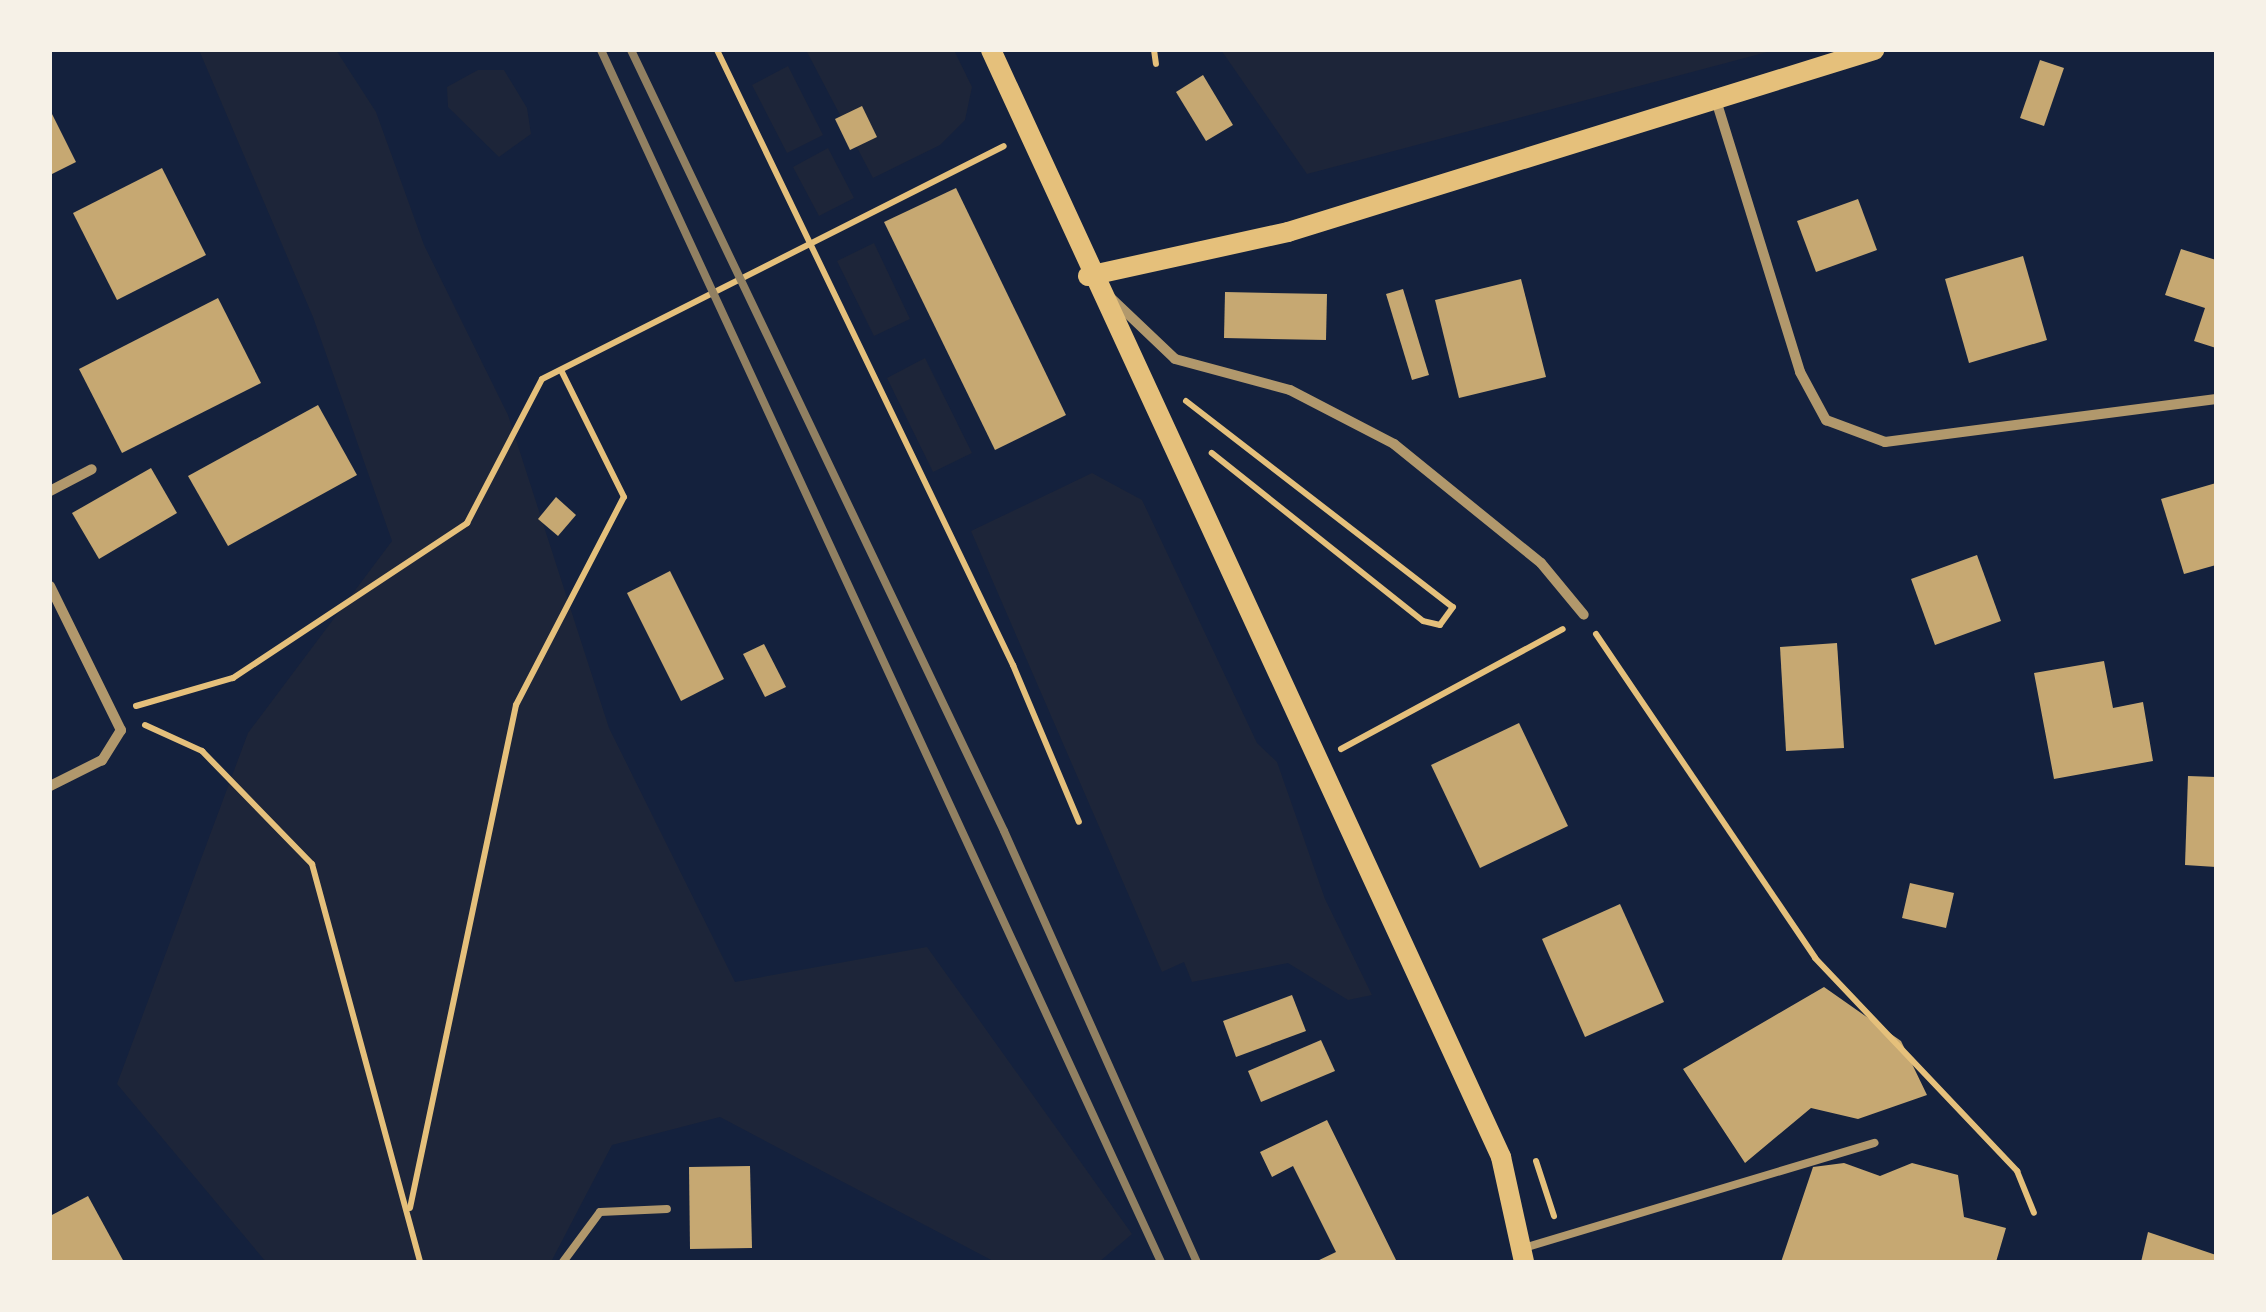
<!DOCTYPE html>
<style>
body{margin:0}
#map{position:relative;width:2266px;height:1312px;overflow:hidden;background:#14213d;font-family:"Sofia Sans Condensed",sans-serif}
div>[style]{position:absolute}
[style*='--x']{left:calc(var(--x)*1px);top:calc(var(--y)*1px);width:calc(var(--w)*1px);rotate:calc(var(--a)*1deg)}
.green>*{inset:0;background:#1d2539}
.building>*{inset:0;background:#c6a872}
.path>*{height:6px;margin:-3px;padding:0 3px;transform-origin:3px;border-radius:3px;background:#e5c07b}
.service>*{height:8px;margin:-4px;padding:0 4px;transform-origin:4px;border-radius:4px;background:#b1986c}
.minor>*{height:10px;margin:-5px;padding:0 5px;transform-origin:5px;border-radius:5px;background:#b1986c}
.secondary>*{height:20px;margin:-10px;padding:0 10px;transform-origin:10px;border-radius:10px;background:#e5c07b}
.rail>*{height:8px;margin:-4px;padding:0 4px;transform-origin:4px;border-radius:4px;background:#918062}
span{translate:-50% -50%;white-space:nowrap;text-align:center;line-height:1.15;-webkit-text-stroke:10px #f6f1e7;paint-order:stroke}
.frame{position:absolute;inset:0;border:52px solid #f6f1e7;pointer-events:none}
</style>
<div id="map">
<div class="green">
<div style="clip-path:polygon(199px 50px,336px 50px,376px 112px,424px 245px,508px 415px,609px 728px,735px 982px,927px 947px,1132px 1234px,1099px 1262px,995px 1262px,720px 1117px,612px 1145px,551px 1262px,266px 1262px,117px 1084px,248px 733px,392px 541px,313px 317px)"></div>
<div style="clip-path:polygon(806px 50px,954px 50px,972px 87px,965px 120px,940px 145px,873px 178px)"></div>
<div style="clip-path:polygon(1221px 50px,1775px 50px,1307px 174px)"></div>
<div style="clip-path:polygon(788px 66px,823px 135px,787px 153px,752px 85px)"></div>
<div style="clip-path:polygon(478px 70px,504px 70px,527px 108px,531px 134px,499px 157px,448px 107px,447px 87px)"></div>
<div style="clip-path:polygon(828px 148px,854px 198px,819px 216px,793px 167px)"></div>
<div style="clip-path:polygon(874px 243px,910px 319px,874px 336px,837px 261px)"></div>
<div style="clip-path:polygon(925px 358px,972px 453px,933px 472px,887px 378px)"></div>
<div style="clip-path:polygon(1092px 473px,1142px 500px,1257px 743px,1277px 762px,1325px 899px,1372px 995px,1348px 1000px,1288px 963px,1192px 982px,1184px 962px,1162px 972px,971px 531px)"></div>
</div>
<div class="building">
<div style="clip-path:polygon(2040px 60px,2064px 68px,2044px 126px,2020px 118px)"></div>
<div style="clip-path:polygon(1203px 75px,1233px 125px,1206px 141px,1176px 92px)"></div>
<div style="clip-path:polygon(862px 106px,877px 137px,850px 150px,835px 119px)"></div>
<div style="clip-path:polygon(50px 110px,76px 162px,50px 175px)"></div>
<div style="clip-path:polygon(162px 168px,206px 255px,117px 300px,73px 213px)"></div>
<div style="clip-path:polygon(956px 188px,1066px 415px,995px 450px,884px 222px)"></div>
<div style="clip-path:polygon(1858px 199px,1877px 250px,1816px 272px,1797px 221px)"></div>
<div style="clip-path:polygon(2181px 249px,2216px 260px,2216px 348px,2194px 341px,2205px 308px,2165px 295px)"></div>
<div style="clip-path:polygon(2023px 256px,2047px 340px,1969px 363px,1945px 279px)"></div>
<div style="clip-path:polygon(1521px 279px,1546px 377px,1459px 398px,1435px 300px)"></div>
<div style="clip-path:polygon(1403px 289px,1429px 375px,1412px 380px,1386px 294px)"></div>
<div style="clip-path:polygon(1225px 292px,1327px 294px,1326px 340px,1224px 338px)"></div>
<div style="clip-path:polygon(218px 298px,261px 383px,122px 453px,79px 369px)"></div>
<div style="clip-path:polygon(318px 405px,357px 475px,228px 546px,188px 476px)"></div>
<div style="clip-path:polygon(151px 468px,177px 513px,99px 559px,72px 513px)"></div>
<div style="clip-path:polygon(2216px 483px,2216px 565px,2184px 574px,2161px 499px)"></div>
<div style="clip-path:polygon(556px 497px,576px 515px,558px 536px,538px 519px)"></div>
<div style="clip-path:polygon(1977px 555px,2001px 621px,1935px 645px,1911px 579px)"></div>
<div style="clip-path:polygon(670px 571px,724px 679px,681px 701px,627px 593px)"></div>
<div style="clip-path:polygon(1837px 643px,1844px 748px,1786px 751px,1780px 647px)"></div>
<div style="clip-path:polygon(764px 644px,786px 687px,765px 697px,743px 654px)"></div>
<div style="clip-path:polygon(2104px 661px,2113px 708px,2143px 702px,2153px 761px,2054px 779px,2034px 673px)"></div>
<div style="clip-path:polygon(1519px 723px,1568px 826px,1480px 868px,1431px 765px)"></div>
<div style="clip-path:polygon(2188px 776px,2216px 777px,2216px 867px,2185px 865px)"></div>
<div style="clip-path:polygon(1910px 883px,1954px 893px,1946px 928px,1902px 918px)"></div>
<div style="clip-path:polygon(1620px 904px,1664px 1002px,1585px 1037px,1542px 939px)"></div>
<div style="clip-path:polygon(1824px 987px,1901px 1041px,1927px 1095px,1858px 1119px,1811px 1108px,1745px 1163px,1683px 1069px)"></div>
<div style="clip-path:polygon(1292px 995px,1306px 1031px,1236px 1057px,1223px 1021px)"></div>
<div style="clip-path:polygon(1321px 1040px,1335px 1071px,1261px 1102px,1248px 1071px)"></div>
<div style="clip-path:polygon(1327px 1120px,1397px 1262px,1315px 1262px,1336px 1252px,1293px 1166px,1272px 1177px,1260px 1152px)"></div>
<div style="clip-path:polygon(1844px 1163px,1880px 1176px,1912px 1163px,1958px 1175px,1964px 1217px,2006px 1228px,1996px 1262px,1781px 1262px,1813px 1167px)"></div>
<div style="clip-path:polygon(750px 1166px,752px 1248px,690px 1249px,689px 1167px)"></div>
<div style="clip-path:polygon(88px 1196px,124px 1262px,50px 1262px,50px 1216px)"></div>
<div style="clip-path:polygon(2148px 1232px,2216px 1255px,2216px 1262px,2141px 1262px)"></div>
</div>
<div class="path">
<div style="--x:717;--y:50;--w:683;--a:64.3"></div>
<div style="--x:1013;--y:665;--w:170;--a:67.2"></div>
<div style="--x:1154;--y:50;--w:14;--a:82"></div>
<div style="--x:1186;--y:401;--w:337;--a:37.7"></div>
<div style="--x:1453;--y:607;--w:22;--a:126"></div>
<div style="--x:1440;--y:625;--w:17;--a:-167"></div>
<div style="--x:1423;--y:621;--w:270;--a:-141.5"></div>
<div style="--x:1596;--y:634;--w:391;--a:55.9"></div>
<div style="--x:1815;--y:958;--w:294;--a:46.5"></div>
<div style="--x:2017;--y:1171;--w:45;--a:68"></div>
<div style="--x:136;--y:706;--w:101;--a:-16.1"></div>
<div style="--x:233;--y:678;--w:281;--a:-33.5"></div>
<div style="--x:467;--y:523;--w:162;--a:-62.5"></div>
<div style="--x:542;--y:379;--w:517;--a:-26.76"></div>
<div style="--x:145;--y:725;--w:63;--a:24.5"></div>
<div style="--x:202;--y:751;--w:158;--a:45.8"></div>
<div style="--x:312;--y:864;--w:412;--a:74.8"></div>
<div style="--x:1341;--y:749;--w:252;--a:-28.4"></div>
<div style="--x:1536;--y:1161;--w:58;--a:71.9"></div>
<div style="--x:410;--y:1208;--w:514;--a:-78.1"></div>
<div style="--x:516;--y:705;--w:234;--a:-62.6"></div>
<div style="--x:624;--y:497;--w:140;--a:-116.4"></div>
</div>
<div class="service">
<div style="--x:1524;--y:1248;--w:366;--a:-16.7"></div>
<div style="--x:563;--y:1262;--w:62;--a:-53.5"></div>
<div style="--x:600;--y:1212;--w:67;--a:-2.6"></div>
</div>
<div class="minor">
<div style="--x:1715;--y:97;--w:288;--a:72.8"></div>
<div style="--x:1800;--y:372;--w:55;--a:61.6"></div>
<div style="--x:1826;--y:420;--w:63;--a:20.4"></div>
<div style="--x:1885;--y:442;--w:334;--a:-7.4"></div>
<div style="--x:1111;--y:298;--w:88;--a:43.6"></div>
<div style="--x:1175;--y:359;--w:119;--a:15.1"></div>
<div style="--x:1290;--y:390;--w:117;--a:27.4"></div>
<div style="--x:1394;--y:444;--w:189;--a:39"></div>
<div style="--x:1541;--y:563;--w:67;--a:50.4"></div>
<div style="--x:50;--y:491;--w:47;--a:-27.6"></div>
<div style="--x:50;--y:586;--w:161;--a:63.8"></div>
<div style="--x:121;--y:730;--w:36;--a:122"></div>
<div style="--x:102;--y:760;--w:58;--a:153.4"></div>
</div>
<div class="secondary">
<div style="--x:991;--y:50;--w:1219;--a:65.26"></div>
<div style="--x:1501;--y:1157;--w:107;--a:77.6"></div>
<div style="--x:1088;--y:276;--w:205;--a:-12.4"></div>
<div style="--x:1288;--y:232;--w:614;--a:-17.25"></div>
</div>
<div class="rail">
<div style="--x:601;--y:50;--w:1335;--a:65.2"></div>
<div style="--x:631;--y:50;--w:865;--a:64.47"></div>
<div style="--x:1004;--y:831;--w:472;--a:65.9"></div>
</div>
<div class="frame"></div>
</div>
